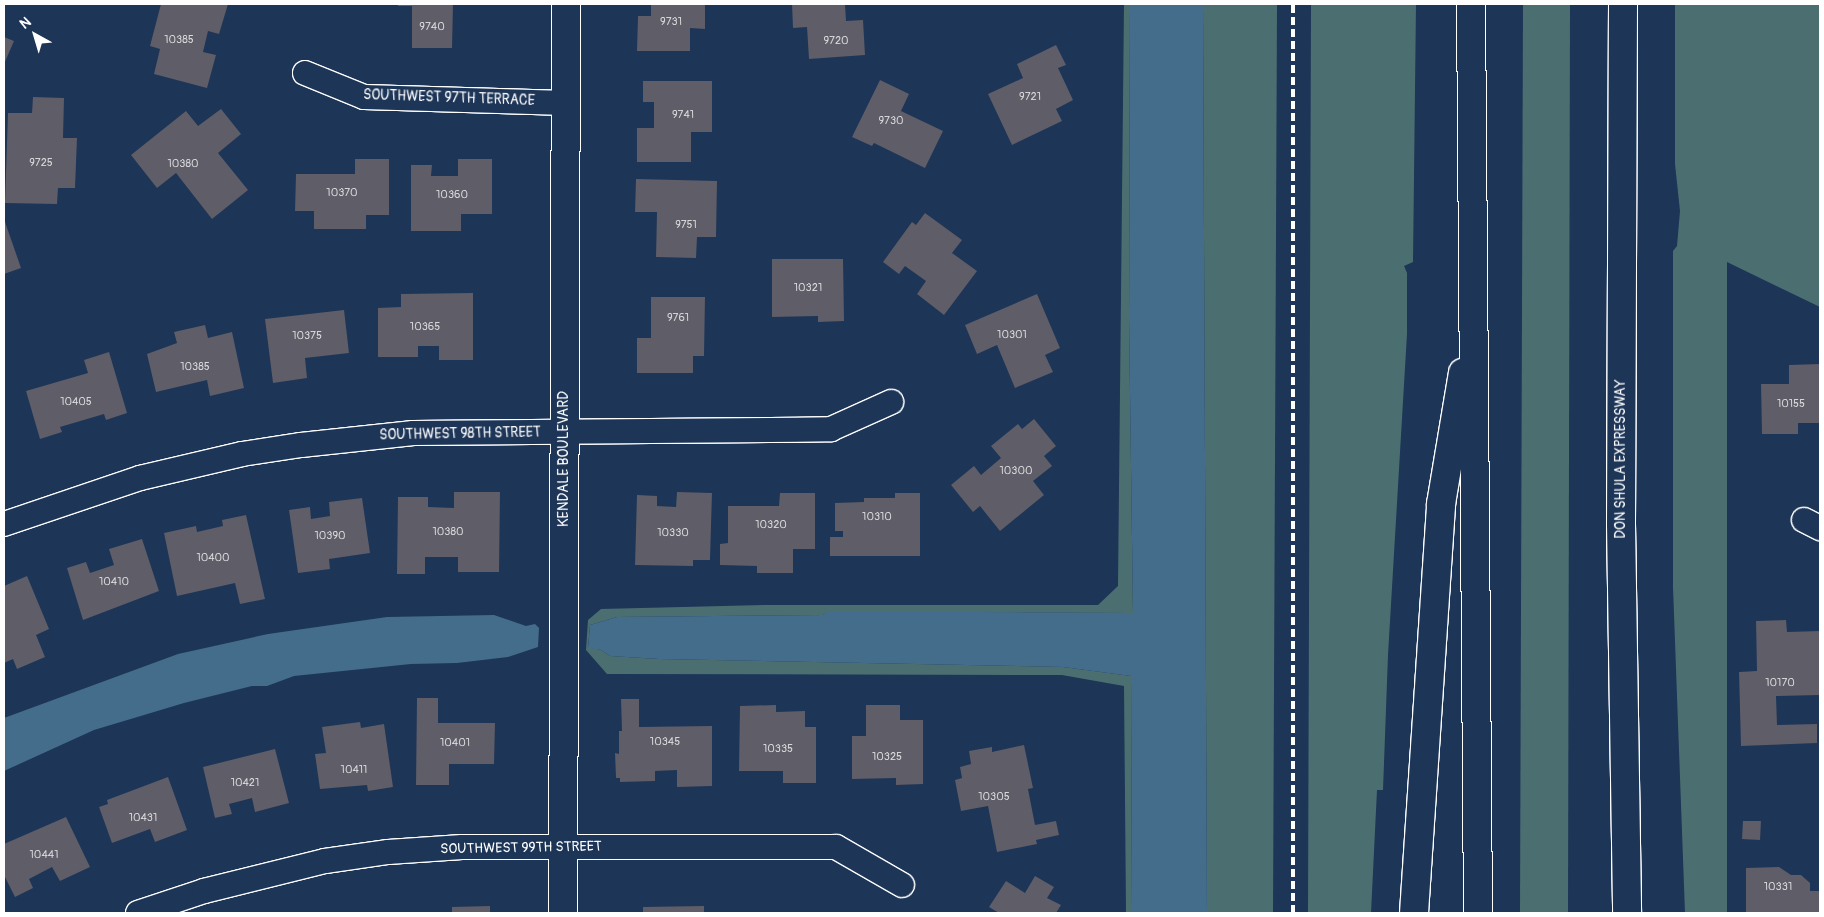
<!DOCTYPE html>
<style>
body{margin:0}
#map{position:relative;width:1824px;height:917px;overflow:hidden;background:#1d3557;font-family:Pangolin,sans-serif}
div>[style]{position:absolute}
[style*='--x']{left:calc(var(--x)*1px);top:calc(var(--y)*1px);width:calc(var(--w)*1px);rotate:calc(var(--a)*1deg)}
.green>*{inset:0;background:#4b6f71}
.water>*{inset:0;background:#436d8a}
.building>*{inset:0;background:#5e5d68}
.roads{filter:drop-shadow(1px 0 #fff) drop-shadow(-1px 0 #fff) drop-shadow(0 1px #fff) drop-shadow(0 -1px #fff)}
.minor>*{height:24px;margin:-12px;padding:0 12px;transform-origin:12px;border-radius:12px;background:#1d3557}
.tertiary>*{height:28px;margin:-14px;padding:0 14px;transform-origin:14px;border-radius:14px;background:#1d3557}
.motorway>*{height:28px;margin:-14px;padding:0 14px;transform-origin:14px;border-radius:14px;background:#1d3557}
.rail>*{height:4px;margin-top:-2px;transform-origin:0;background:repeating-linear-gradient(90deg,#fff 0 8px,transparent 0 12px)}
span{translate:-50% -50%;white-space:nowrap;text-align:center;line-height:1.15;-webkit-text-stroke:4px #1d3557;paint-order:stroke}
.number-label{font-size:11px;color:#d7d6d9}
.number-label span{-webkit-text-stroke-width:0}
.street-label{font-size:14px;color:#fff}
.frame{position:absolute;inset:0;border:5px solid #fff;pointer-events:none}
.north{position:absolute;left:10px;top:10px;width:50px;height:50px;-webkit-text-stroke:4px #1d3557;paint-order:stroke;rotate:321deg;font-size:14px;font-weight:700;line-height:20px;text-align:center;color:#fff}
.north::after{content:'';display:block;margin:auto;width:18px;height:22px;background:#fff;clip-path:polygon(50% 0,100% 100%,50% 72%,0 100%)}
</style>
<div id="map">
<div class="green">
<div style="clip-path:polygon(1124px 4px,1130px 4px,1129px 318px,1133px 613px,826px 612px,823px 615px,617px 617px,590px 625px,588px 647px,601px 650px,610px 656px,659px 659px,1063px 667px,1131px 676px,1132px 913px,1126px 913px,1124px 686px,1062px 675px,607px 674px,586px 650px,588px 620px,601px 609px,764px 605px,1098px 605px,1118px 586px)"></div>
<div style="clip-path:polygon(1203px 4px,1277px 4px,1273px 913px,1207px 913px)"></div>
<div style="clip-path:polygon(1311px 4px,1416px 4px,1413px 262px,1404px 266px,1407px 273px,1407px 334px,1388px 655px,1383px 790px,1377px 790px,1371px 913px,1308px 913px)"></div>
<div style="clip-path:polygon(1523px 4px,1570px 4px,1568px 913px,1520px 913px)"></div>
<div style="clip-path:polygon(1675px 4px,1820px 4px,1820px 307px,1727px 262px,1727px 913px,1685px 913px,1673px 587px,1673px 251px,1677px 246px,1680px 211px,1675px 164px)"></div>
</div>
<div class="water">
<div style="clip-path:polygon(1130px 4px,1203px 4px,1207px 913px,1132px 913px,1131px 676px,1063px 667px,659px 659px,610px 656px,601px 650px,588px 648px,590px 625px,617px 617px,823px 615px,826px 611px,1133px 613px,1129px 318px)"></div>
<div style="clip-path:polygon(494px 615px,526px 626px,535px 624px,539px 628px,538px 647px,508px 657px,457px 663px,411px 664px,294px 676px,267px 686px,252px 686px,184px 703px,94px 730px,4px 771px,4px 718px,178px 654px,268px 634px,387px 617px)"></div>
</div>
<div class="building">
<div style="clip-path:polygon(161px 4px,228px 4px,219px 34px,208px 31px,203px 52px,216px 55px,207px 88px,154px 74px,160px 49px,150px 46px)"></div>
<div style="clip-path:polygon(398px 4px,453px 4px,452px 48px,412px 48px,412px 6px,398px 6px)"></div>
<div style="clip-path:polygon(651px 4px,705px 4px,705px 29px,690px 28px,690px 51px,637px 51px,638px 16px,651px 16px)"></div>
<div style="clip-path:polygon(792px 4px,845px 4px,846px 21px,863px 20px,865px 55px,809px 59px,807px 27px,793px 28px)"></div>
<div style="clip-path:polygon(4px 37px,14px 41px,4px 64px)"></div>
<div style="clip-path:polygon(1056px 45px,1066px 65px,1058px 68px,1073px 100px,1056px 109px,1062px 121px,1012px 145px,988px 94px,1023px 78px,1017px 64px)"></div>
<div style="clip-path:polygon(880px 80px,909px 94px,901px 111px,943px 131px,925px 168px,874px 143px,872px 146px,852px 137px)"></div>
<div style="clip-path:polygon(643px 81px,712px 81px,712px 132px,691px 132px,691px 162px,637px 162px,637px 128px,654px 128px,654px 102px,643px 102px)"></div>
<div style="clip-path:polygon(33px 97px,64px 98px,63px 138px,77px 138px,75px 188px,58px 188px,57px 204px,5px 203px,8px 113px,32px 113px)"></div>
<div style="clip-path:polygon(221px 109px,241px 134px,218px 153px,248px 190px,212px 219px,176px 173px,157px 188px,131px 155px,186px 111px,198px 126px)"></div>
<div style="clip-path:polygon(355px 159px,389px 159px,389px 215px,366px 215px,366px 229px,314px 229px,314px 211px,295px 211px,296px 174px,355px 174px)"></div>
<div style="clip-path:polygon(458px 159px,492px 159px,492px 214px,461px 214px,461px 231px,411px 231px,411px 165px,432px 165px,431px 176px,458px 176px)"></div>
<div style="clip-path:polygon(636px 179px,717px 181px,716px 237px,697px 237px,696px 258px,656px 257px,657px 212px,635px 212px)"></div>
<div style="clip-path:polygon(925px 213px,962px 240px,952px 253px,977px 271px,944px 315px,917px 294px,926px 281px,905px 266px,899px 274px,883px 262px,912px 222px,916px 225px)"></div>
<div style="clip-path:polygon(4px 219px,21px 268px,4px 274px)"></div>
<div style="clip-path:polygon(772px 259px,843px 259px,844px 321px,818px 322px,818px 316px,772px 317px)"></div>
<div style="clip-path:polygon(473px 293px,473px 360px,439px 360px,439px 346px,418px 346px,418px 357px,378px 357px,378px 308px,401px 307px,401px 294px)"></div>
<div style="clip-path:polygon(1037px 294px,1060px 348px,1045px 355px,1053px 372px,1015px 388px,997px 345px,977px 354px,965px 325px)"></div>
<div style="clip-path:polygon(651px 297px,705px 297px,704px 356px,693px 356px,693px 373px,637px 373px,637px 338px,651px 338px)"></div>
<div style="clip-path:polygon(344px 310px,349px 353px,305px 358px,307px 378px,273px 383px,265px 319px)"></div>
<div style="clip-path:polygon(205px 325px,208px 338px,232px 332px,244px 388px,210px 396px,207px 380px,156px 392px,147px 354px,177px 343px,174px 332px)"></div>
<div style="clip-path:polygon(109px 352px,127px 413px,106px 420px,104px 414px,60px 427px,62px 432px,40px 439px,26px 391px,88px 373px,84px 360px)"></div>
<div style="clip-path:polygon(1820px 364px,1820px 423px,1798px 423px,1798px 434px,1762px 434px,1761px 384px,1789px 384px,1789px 365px)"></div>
<div style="clip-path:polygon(1034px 419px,1056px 446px,1044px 456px,1052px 466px,1033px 481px,1044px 495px,1000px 531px,980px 506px,973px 512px,951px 485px,974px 466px,981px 475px,1001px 458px,991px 446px,1018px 424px,1022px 429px)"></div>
<div style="clip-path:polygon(454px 492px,500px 492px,499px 572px,458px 572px,458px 557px,425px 557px,425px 574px,397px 574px,398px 497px,428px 497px,428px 507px,454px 508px)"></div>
<div style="clip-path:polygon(677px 492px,712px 493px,710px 560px,693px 560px,693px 566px,635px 565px,637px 495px,657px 496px,657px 506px,676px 507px)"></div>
<div style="clip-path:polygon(780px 493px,815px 493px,815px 549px,793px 549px,793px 573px,757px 573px,757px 566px,720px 565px,720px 544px,728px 543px,728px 506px,779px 506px)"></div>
<div style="clip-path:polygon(895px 493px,920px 493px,920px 556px,830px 556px,830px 537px,843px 537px,843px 531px,835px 531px,835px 503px,864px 502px,864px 498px,895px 498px)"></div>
<div style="clip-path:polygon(362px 498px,370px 553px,329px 559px,330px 569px,298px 573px,289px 510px,310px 507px,311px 519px,330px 516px,329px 502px)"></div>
<div style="clip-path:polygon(246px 515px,265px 599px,240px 604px,235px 583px,177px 596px,164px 533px,196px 526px,197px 532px,223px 526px,222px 520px)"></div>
<div style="clip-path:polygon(142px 539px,159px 591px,83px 620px,67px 568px,86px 562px,90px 573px,114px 565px,109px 549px)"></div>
<div style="clip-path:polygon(27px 576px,49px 629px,36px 635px,45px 657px,17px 669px,13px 659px,4px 663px,4px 586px)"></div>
<div style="clip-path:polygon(1786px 620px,1787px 632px,1820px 631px,1820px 695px,1776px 696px,1777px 725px,1817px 724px,1817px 743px,1741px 746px,1739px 672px,1757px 671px,1756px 621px)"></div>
<div style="clip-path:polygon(417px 698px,438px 698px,438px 723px,495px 723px,494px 764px,449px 764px,449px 785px,416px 785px)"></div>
<div style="clip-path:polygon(621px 699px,639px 699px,639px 727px,712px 726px,712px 786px,677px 787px,677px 770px,655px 771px,655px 781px,620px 782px,620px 778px,616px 778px,615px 753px,619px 754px,619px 731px,622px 731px)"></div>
<div style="clip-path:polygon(776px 705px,776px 712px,805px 711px,805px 727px,816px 727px,816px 783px,783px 783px,783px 771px,739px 771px,740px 706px)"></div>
<div style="clip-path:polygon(866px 705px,900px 705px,900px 720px,923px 720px,923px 784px,896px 785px,896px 778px,852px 779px,852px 736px,866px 736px)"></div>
<div style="clip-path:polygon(360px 722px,361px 728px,384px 724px,393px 787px,368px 791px,367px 785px,320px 789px,315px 754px,326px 753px,322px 727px)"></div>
<div style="clip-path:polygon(1024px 745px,1033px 788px,1028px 789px,1035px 825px,1056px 821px,1059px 835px,1036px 840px,1037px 844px,997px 852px,988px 806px,961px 811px,955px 780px,962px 778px,960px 767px,971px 764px,969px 751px,992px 747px,992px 752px)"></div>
<div style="clip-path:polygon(275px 749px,289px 803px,255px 812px,252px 798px,229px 804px,232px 814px,215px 818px,203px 767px)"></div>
<div style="clip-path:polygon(168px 777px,187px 830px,155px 842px,150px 829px,112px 843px,99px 807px,108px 804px,107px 800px)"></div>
<div style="clip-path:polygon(66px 817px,90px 867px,60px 881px,52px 867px,29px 879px,33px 888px,15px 897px,4px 875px,4px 844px)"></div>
<div style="clip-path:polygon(1743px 821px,1761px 821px,1760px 840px,1742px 839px)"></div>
<div style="clip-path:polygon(1779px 867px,1791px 875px,1801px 875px,1810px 883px,1810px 891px,1820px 891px,1820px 913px,1746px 913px,1746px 868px)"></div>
<div style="clip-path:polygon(1035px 876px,1054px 887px,1047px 898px,1061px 905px,1056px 913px,999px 913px,989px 907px,1006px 881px,1025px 893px)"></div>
<div style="clip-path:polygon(490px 906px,490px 913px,452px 913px,452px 907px)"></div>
<div style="clip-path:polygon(704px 906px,704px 913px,643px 913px,643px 907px)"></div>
</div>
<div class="roads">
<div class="minor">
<div style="--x:305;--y:73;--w:64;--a:22.1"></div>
<div style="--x:364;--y:97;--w:202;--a:1.7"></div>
<div style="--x:1804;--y:520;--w:18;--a:27"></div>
<div style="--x:4;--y:524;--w:144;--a:-18.7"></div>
<div style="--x:140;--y:478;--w:105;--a:-13.2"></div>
<div style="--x:242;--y:454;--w:60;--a:-8.7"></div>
<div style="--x:301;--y:445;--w:113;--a:-6.1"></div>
<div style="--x:413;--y:433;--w:418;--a:-0.5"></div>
<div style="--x:831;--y:429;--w:66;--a:-24.2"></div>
<div style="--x:138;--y:913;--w:70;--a:-18.4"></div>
<div style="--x:204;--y:891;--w:125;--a:-13.9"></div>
<div style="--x:325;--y:861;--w:64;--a:-8.1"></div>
<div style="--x:388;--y:852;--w:74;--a:-3.9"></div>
<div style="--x:462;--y:847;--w:374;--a:0"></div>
<div style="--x:836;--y:847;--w:76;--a:29.9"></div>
</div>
<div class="tertiary">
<div style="--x:563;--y:913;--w:909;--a:-89.81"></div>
</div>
<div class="motorway">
<div style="--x:1471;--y:4;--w:909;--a:89.56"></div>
<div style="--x:1623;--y:4;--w:520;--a:90.22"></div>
<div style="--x:1621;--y:524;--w:389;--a:89.1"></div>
<div style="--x:1414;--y:913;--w:410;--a:-86.2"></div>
<div style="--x:1441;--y:504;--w:133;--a:-80.5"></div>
</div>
</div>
<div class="rail">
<div style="--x:1293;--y:913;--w:909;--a:-90"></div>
</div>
<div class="number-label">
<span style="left:671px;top:22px">9731</span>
<span style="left:432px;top:27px">9740</span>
<span style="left:179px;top:40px">10385</span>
<span style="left:836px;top:41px">9720</span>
<span style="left:1030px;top:97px">9721</span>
<span style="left:683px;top:115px">9741</span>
<span style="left:891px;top:121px">9730</span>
<span style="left:41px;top:163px">9725</span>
<span style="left:183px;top:164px">10380</span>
<span style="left:342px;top:193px">10370</span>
<span style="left:452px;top:195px">10360</span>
<span style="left:686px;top:225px">9751</span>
<span style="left:808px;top:288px">10321</span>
<span style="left:678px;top:318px">9761</span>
<span style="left:425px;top:327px">10365</span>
<span style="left:1012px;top:335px">10301</span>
<span style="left:307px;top:336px">10375</span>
<span style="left:195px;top:367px">10385</span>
<span style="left:76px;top:402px">10405</span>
<span style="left:1791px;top:404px">10155</span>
<span style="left:1016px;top:471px">10300</span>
<span style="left:877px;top:517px">10310</span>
<span style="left:771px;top:525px">10320</span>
<span style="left:448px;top:532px">10380</span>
<span style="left:673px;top:533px">10330</span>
<span style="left:330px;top:536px">10390</span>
<span style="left:213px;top:558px">10400</span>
<span style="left:114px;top:582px">10410</span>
<span style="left:1780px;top:683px">10170</span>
<span style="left:665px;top:742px">10345</span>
<span style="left:455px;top:743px">10401</span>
<span style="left:778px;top:749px">10335</span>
<span style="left:887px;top:757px">10325</span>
<span style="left:354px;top:770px">10411</span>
<span style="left:245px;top:783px">10421</span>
<span style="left:994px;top:797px">10305</span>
<span style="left:143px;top:818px">10431</span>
<span style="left:44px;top:855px">10441</span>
<span style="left:1778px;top:887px">10331</span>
</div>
<div class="street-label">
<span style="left:449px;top:98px;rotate:2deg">SOUTHWEST 97TH TERRACE</span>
<span style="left:460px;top:434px;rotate:-1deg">SOUTHWEST 98TH STREET</span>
<span style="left:564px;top:459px;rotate:-90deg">KENDALE BOULEVARD</span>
<span style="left:1621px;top:459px;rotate:-90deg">DON SHULA EXPRESSWAY</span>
<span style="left:521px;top:848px;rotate:-1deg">SOUTHWEST 99TH STREET</span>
</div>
<div class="frame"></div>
<div class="north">N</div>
</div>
